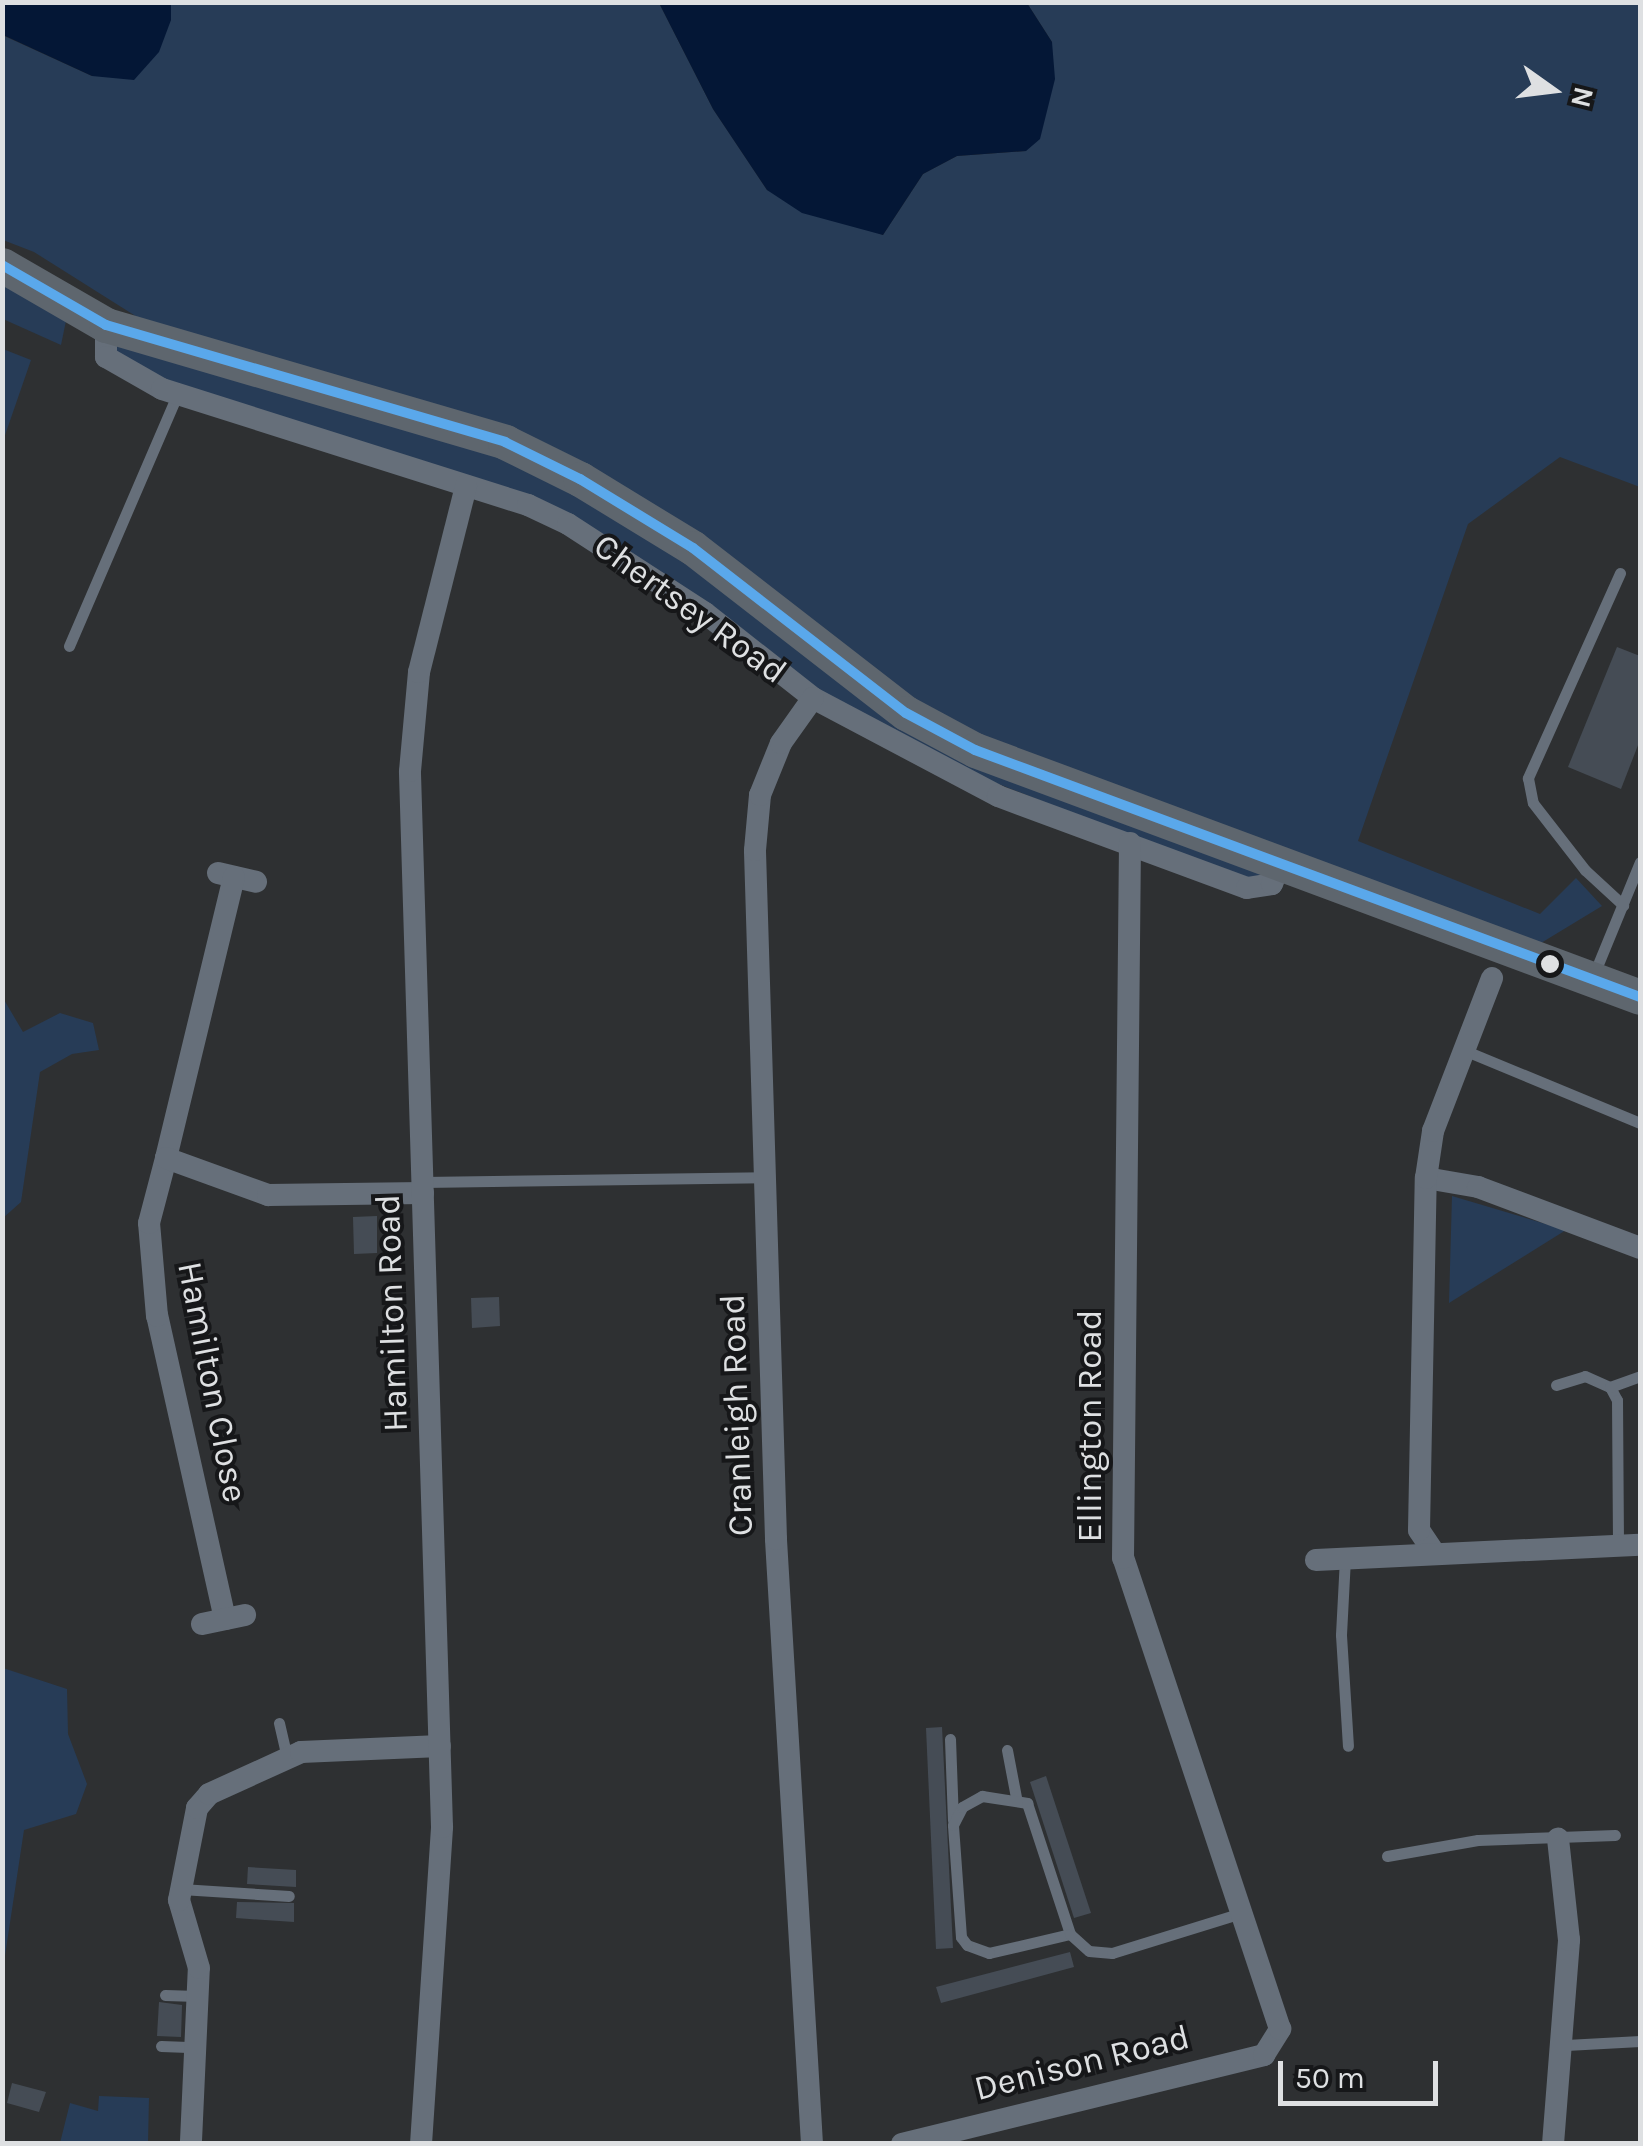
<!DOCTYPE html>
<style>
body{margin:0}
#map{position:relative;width:1643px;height:2146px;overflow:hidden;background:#2e3032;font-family:Karla,sans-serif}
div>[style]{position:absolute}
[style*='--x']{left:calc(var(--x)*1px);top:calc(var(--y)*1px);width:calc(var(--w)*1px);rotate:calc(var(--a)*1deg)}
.green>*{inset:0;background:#273c57}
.water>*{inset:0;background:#041736}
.building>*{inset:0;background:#454c55}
.service>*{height:11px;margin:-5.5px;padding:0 5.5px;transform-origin:5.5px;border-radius:5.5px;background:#666f7a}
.minor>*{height:22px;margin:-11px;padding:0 11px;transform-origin:11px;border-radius:11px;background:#666f7a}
.primary>*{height:35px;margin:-17.5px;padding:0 17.5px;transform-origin:17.5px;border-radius:17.5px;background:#5e666e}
.bus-1>*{height:10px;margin:-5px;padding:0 5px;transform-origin:5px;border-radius:5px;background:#5aa8eb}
.dots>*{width:28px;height:28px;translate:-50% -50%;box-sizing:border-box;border:5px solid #161719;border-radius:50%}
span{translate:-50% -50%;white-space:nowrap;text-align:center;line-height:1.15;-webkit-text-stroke:8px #161719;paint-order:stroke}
.street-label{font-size:35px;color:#dee0e2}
.frame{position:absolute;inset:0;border:5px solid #dee0e2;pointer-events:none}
.north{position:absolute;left:1503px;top:40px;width:100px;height:100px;-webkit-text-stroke:8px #161719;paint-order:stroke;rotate:104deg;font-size:28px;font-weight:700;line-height:40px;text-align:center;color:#dee0e2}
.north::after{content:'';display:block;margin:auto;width:35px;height:45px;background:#dee0e2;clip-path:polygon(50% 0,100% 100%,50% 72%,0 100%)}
.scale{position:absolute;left:1278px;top:2061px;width:160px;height:45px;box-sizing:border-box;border:5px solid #dee0e2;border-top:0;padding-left:12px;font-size:30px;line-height:35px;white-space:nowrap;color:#dee0e2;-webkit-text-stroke:8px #161719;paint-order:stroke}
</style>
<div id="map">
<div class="green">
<div style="clip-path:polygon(171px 3px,659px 3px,713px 109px,767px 190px,883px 235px,923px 174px,957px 156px,1026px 151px,1052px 42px,1027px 3px,1640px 3px,1640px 487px,1560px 457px,1468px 524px,1358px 841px,1540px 914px,1576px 878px,1602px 906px,1541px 943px,944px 724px,647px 508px,153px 327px,34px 252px,3px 240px,2px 35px,92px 76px,171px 20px)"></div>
<div style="clip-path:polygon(2px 257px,72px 292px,61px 345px,3px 319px)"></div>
<div style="clip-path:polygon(103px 335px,505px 442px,906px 713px,1281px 862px,1262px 889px,866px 731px,568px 524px,114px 367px)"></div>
<div style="clip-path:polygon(3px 349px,31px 360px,3px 441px,2px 349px)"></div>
<div style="clip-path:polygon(3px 998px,23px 1032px,60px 1013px,93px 1023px,99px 1050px,72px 1054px,40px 1072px,21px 1202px,3px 1218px)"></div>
<div style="clip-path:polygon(1452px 1196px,1566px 1230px,1449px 1303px)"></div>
<div style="clip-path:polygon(3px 1668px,67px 1689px,68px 1734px,87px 1784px,76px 1814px,24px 1830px,3px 1969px)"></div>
<div style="clip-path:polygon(99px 2096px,149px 2098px,148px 2143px,60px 2143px,70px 2103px,98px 2111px)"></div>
</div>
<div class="water">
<div style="clip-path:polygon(3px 2px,171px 3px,171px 20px,159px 52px,134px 80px,92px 76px,3px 35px)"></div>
<div style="clip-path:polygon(659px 3px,1027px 3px,1052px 42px,1055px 79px,1040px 139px,1026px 151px,957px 156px,923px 174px,883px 235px,802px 213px,767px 190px,713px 109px)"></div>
</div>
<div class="building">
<div style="clip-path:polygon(1617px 647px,1640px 656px,1640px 740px,1621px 789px,1568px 767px)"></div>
<div style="clip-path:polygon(377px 1216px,377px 1253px,354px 1254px,353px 1217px)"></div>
<div style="clip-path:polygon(499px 1297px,500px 1326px,472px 1328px,471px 1298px)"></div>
<div style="clip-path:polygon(942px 1727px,953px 1948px,936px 1949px,926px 1728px)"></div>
<div style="clip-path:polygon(1046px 1776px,1091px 1913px,1074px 1918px,1030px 1782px)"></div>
<div style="clip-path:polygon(248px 1867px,296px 1870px,296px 1887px,247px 1884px)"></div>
<div style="clip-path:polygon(237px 1902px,294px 1903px,294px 1922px,236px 1918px)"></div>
<div style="clip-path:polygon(1070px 1952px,1074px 1967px,941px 2003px,936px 1987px)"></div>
<div style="clip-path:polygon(159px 2002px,182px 2005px,181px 2037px,157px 2036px)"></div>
<div style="clip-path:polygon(12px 2083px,46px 2092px,39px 2112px,7px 2103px)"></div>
</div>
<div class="service">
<div style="--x:1620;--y:573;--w:225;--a:114.2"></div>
<div style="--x:1528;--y:778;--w:25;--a:79"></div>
<div style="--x:1533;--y:803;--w:85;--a:52.2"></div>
<div style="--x:1585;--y:870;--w:52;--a:42.6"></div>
<div style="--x:69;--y:646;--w:273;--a:-66.7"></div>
<div style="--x:1594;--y:974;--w:121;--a:-67.7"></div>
<div style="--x:1466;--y:1051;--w:188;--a:22.5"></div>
<div style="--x:423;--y:1182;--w:342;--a:-0.8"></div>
<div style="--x:1556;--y:1385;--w:30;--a:-17"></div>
<div style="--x:1585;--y:1376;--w:27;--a:24"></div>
<div style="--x:1610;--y:1387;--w:15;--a:62"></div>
<div style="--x:1617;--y:1400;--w:146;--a:89.6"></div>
<div style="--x:1610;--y:1387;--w:32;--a:-20"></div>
<div style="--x:1345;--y:1558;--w:77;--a:93"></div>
<div style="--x:1341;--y:1635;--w:111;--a:86.4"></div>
<div style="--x:279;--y:1723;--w:36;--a:77"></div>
<div style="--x:950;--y:1739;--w:81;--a:87.9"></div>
<div style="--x:1007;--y:1750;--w:48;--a:79.2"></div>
<div style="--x:1387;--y:1856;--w:92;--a:-10"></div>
<div style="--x:1478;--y:1840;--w:137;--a:-2.1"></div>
<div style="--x:181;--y:1889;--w:108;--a:3.7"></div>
<div style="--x:1070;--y:1934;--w:83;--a:166.8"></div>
<div style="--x:989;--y:1953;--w:23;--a:-160"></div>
<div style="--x:967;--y:1945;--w:10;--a:-127"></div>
<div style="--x:961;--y:1937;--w:112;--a:-94.1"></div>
<div style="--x:953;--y:1825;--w:20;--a:-63"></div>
<div style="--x:962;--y:1807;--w:23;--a:-29"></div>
<div style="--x:982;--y:1796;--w:46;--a:8.8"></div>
<div style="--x:1027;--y:1803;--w:138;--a:71.8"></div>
<div style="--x:1070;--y:1934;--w:25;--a:42"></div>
<div style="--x:1089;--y:1951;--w:23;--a:5"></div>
<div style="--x:1112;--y:1953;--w:132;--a:-17.2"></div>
<div style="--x:165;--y:1995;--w:32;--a:2"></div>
<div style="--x:1566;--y:2045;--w:74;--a:-3.1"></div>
<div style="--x:161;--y:2046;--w:34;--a:2"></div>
</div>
<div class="minor">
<div style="--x:106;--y:325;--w:32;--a:90"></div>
<div style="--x:106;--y:357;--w:64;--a:29.7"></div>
<div style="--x:162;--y:389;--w:384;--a:17.6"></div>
<div style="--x:528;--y:505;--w:44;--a:25.4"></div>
<div style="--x:568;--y:524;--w:163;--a:33"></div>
<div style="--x:705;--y:613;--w:137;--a:38.2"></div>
<div style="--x:813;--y:698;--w:209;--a:27.9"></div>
<div style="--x:998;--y:796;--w:265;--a:20.3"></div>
<div style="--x:1247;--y:888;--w:25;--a:-9"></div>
<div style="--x:1272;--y:884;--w:24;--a:-68"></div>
<div style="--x:218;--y:873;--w:39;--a:13"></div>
<div style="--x:166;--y:1158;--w:289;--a:-76.4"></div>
<div style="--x:1426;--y:1178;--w:53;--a:9.8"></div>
<div style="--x:1478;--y:1187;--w:173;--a:20.6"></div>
<div style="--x:1433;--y:1551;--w:25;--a:-124"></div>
<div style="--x:1419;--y:1530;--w:352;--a:-88.9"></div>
<div style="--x:1426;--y:1178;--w:48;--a:-81.5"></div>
<div style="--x:1433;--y:1131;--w:164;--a:-68.9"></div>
<div style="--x:1316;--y:1560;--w:324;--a:-2.7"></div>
<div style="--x:225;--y:1619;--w:311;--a:-102.6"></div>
<div style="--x:157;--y:1316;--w:93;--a:-94.9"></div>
<div style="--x:149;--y:1223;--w:67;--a:-75.3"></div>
<div style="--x:166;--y:1158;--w:109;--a:19.9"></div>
<div style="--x:268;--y:1195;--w:155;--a:-0.7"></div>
<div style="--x:202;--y:1624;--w:44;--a:-11.8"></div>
<div style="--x:191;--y:2141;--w:173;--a:-87.4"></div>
<div style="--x:199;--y:1968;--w:71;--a:-106.4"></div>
<div style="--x:179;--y:1900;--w:94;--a:-78.9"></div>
<div style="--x:197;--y:1808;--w:18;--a:-49"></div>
<div style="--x:209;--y:1794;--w:101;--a:-24.5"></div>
<div style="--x:301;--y:1752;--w:139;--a:-2.5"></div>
<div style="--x:421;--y:2144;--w:318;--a:-86.2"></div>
<div style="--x:442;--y:1827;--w:1056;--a:-91.74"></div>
<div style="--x:410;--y:771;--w:99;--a:-84.8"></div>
<div style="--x:419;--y:672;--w:192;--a:-75.8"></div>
<div style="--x:812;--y:2144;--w:606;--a:-93.41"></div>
<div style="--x:776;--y:1539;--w:689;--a:-91.75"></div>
<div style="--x:755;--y:850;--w:55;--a:-84.8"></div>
<div style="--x:760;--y:795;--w:56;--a:-68"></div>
<div style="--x:781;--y:743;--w:55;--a:-54.6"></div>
<div style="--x:902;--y:2144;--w:373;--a:-13.8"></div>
<div style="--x:1264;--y:2055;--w:31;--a:-58"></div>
<div style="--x:1280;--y:2029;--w:496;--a:-108.4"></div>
<div style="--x:1123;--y:1558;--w:715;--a:-89.44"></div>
<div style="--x:1553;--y:2144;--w:205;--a:-85.5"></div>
<div style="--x:1569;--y:1940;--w:102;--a:-96.2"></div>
</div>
<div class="primary">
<div style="--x:2;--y:265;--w:120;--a:30"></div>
<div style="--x:106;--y:325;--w:416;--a:16.3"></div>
<div style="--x:505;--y:442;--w:84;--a:26.3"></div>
<div style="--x:580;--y:479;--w:132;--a:31.4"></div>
<div style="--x:693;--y:548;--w:269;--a:37.8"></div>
<div style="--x:906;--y:713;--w:78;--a:28.2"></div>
<div style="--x:975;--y:750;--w:709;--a:20.38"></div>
</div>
<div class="bus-1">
<div style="--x:2;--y:265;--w:120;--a:30"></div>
<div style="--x:106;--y:325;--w:416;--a:16.3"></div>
<div style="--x:505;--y:442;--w:84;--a:26.3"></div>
<div style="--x:580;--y:479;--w:132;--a:31.4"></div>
<div style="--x:693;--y:548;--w:269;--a:37.8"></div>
<div style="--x:906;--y:713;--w:78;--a:28.2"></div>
<div style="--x:975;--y:750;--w:709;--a:20.38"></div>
</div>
<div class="dots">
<div style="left:1550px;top:964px;background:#dee0e2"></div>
</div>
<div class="street-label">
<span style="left:690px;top:609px;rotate:36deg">Chertsey Road</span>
<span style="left:392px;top:1313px;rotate:-92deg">Hamilton Road</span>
<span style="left:212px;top:1382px;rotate:79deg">Hamilton Close</span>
<span style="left:737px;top:1415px;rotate:-92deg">Cranleigh Road</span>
<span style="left:1090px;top:1426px;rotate:-90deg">Ellington Road</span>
<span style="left:1082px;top:2063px;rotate:-14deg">Denison Road</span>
</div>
<div class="frame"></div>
<div class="north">N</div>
<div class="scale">50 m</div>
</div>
